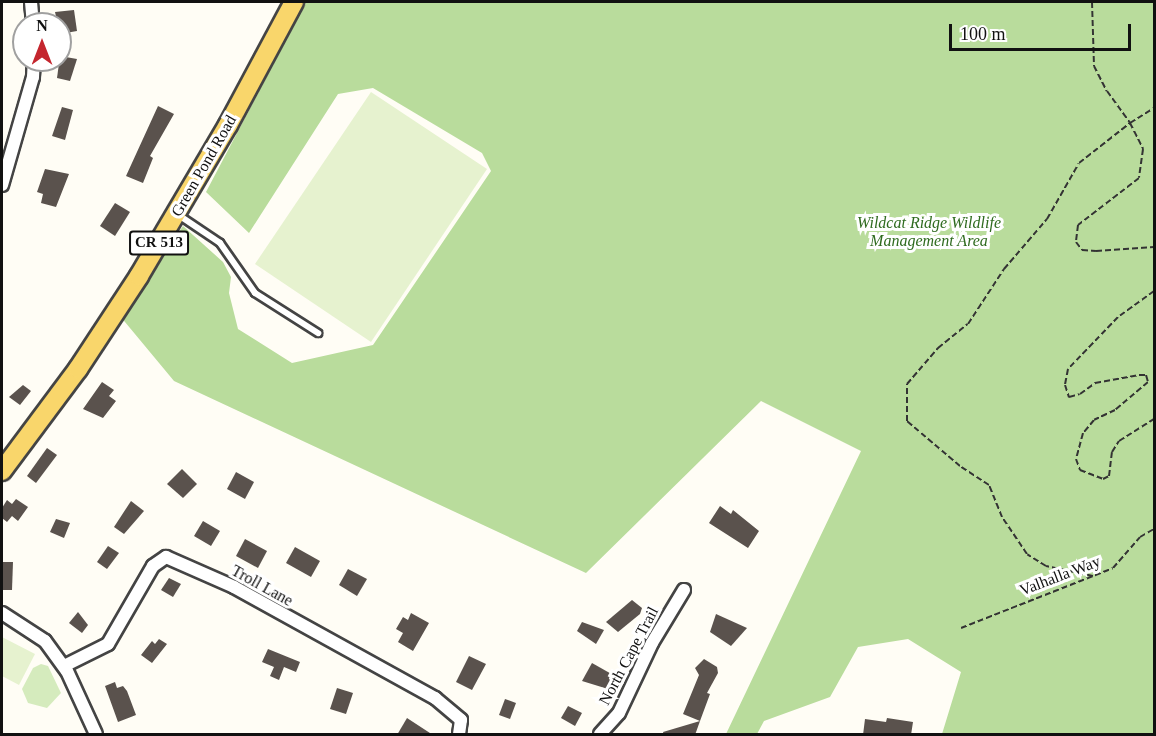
<!DOCTYPE html>
<style>
body{margin:0}
#map{position:relative;width:1156px;height:736px;overflow:hidden;background:#fffdf5;font-family:Georgia,serif}
div>[style]{position:absolute}
[style*='--x']{left:calc(var(--x)*1px);top:calc(var(--y)*1px);width:calc(var(--w)*1px);rotate:calc(var(--a)*1deg)}
.green>*{inset:0;background:#d5ebbd}
.forest>*{inset:0;background:#b9dc9c}
.pitch>*{inset:0;background:#e6f2cf}
.building>*{inset:0;background:#5a524d}
.path>*{height:2px;margin-top:-1px;transform-origin:0;background:repeating-linear-gradient(90deg,#333 0 6px,transparent 0 9px)}
.roads{filter:drop-shadow(2px 0 #444) drop-shadow(-2px 0 #444) drop-shadow(0 2px #444) drop-shadow(0 -2px #444)}
.lane>*{height:6px;margin:-3px;padding:0 3px;transform-origin:3px;border-radius:3px;background:#fff}
.street>*{height:12px;margin:-6px;padding:0 6px;transform-origin:6px;border-radius:6px;background:#fff}
.primary>*{height:18px;margin:-9px;padding:0 9px;transform-origin:9px;border-radius:9px;background:#f9d66b}
span{translate:-50% -50%;white-space:nowrap;text-align:center;line-height:1.15;-webkit-text-stroke:6px #fff;paint-order:stroke}
.shield-label span{padding:2px 4px;background:#fff;border:2px solid;border-radius:4px;-webkit-text-stroke-width:0}
.shield-label{font-size:15px;color:#111;font-weight:700}
.street-label{font-size:16px;color:#111}
.park-label{font-size:16px;color:#2f6b1f;font-style:italic}
.frame{position:absolute;inset:0;border:3px solid #111;pointer-events:none}
.north{position:absolute;left:12px;top:12px;width:60px;height:60px;box-sizing:border-box;background:#fff;border:2px solid #a0a0a0;border-radius:50%;rotate:0deg;font-size:16px;font-weight:700;line-height:24px;text-align:center;color:#111}
.north::after{content:'';display:block;margin:auto;width:21px;height:27px;background:#c4262e;clip-path:polygon(50% 0,100% 100%,50% 72%,0 100%)}
.scale{position:absolute;left:949px;top:24px;width:182px;height:27px;box-sizing:border-box;border:3px solid #111;border-top:0;padding-left:8px;font-size:18px;line-height:21px;white-space:nowrap;color:#111;-webkit-text-stroke:4px #fff;paint-order:stroke}
</style>
<div id="map">
<div class="green">
<div style="clip-path:polygon(41px 664px,48px 666px,61px 693px,47px 708px,28px 703px,22px 689px,33px 668px)"></div>
</div>
<div class="forest">
<div style="clip-path:polygon(306px 2px,1154px 2px,1154px 734px,942px 734px,961px 672px,908px 639px,858px 647px,830px 697px,764px 721px,757px 734px,726px 734px,861px 451px,761px 401px,586px 573px,174px 381px,120px 316px,183px 226px,223px 262px,231px 277px,229px 293px,238px 329px,292px 363px,373px 345px,491px 171px,482px 153px,373px 88px,338px 94px,249px 233px,206px 192px)"></div>
</div>
<div class="pitch">
<div style="clip-path:polygon(371px 92px,487px 169px,371px 342px,255px 264px)"></div>
<div style="clip-path:polygon(2px 637px,35px 654px,19px 685px,2px 676px)"></div>
</div>
<div class="building">
<div style="clip-path:polygon(74px 10px,77px 31px,60px 34px,55px 12px)"></div>
<div style="clip-path:polygon(60px 56px,77px 59px,70px 81px,57px 78px)"></div>
<div style="clip-path:polygon(158px 106px,174px 114px,150px 156px,153px 158px,143px 183px,126px 176px)"></div>
<div style="clip-path:polygon(62px 107px,73px 110px,65px 140px,52px 136px)"></div>
<div style="clip-path:polygon(45px 169px,69px 174px,56px 207px,41px 203px,43px 194px,37px 192px)"></div>
<div style="clip-path:polygon(115px 203px,130px 212px,115px 236px,100px 226px)"></div>
<div style="clip-path:polygon(102px 382px,114px 390px,109px 396px,116px 401px,103px 418px,83px 409px)"></div>
<div style="clip-path:polygon(23px 385px,31px 391px,20px 405px,9px 397px)"></div>
<div style="clip-path:polygon(47px 448px,57px 455px,36px 483px,27px 476px)"></div>
<div style="clip-path:polygon(182px 469px,197px 484px,183px 498px,167px 484px)"></div>
<div style="clip-path:polygon(236px 472px,254px 482px,245px 499px,227px 489px)"></div>
<div style="clip-path:polygon(16px 499px,28px 507px,18px 521px,12px 516px,7px 522px,2px 518px,2px 508px,7px 500px,12px 504px)"></div>
<div style="clip-path:polygon(131px 501px,144px 511px,124px 534px,114px 527px)"></div>
<div style="clip-path:polygon(720px 506px,731px 514px,733px 510px,759px 531px,748px 548px,709px 523px)"></div>
<div style="clip-path:polygon(56px 519px,70px 523px,64px 538px,50px 532px)"></div>
<div style="clip-path:polygon(203px 521px,220px 531px,211px 546px,194px 536px)"></div>
<div style="clip-path:polygon(245px 539px,267px 551px,258px 568px,236px 556px)"></div>
<div style="clip-path:polygon(108px 546px,119px 553px,107px 569px,97px 562px)"></div>
<div style="clip-path:polygon(295px 547px,320px 561px,311px 577px,286px 563px)"></div>
<div style="clip-path:polygon(2px 562px,13px 562px,12px 590px,2px 590px)"></div>
<div style="clip-path:polygon(348px 569px,367px 579px,357px 596px,339px 585px)"></div>
<div style="clip-path:polygon(169px 578px,181px 584px,173px 597px,161px 590px)"></div>
<div style="clip-path:polygon(632px 600px,642px 608px,640px 614px,618px 632px,606px 622px)"></div>
<div style="clip-path:polygon(78px 612px,88px 625px,82px 633px,69px 623px)"></div>
<div style="clip-path:polygon(411px 613px,429px 623px,413px 651px,398px 642px,403px 633px,396px 629px,403px 617px,408px 620px)"></div>
<div style="clip-path:polygon(716px 614px,747px 628px,731px 646px,710px 632px)"></div>
<div style="clip-path:polygon(582px 622px,604px 630px,596px 644px,577px 631px)"></div>
<div style="clip-path:polygon(159px 639px,167px 644px,152px 663px,141px 655px,152px 641px,155px 644px)"></div>
<div style="clip-path:polygon(268px 649px,300px 662px,296px 672px,284px 667px,279px 680px,270px 676px,274px 667px,262px 662px)"></div>
<div style="clip-path:polygon(469px 656px,486px 664px,472px 690px,456px 682px)"></div>
<div style="clip-path:polygon(704px 659px,717px 667px,718px 673px,707px 693px,710px 694px,700px 721px,683px 714px,699px 675px,695px 668px)"></div>
<div style="clip-path:polygon(592px 663px,615px 676px,608px 689px,582px 681px)"></div>
<div style="clip-path:polygon(115px 682px,117px 688px,123px 686px,127px 691px,136px 715px,118px 722px,105px 686px)"></div>
<div style="clip-path:polygon(337px 688px,353px 693px,346px 714px,330px 709px)"></div>
<div style="clip-path:polygon(505px 699px,516px 703px,510px 719px,499px 715px)"></div>
<div style="clip-path:polygon(568px 706px,582px 713px,575px 726px,561px 718px)"></div>
<div style="clip-path:polygon(407px 718px,433px 735px,397px 735px)"></div>
<div style="clip-path:polygon(887px 718px,913px 722px,911px 735px,863px 735px,865px 719px,886px 722px)"></div>
<div style="clip-path:polygon(700px 721px,695px 735px,664px 735px,663px 732px)"></div>
</div>
<div class="path">
<div style="--x:1092;--y:2;--w:64;--a:88.2"></div>
<div style="--x:1094;--y:66;--w:28;--a:63"></div>
<div style="--x:1107;--y:91;--w:39;--a:54"></div>
<div style="--x:1130;--y:123;--w:28;--a:-32"></div>
<div style="--x:1154;--y:291;--w:44;--a:144.2"></div>
<div style="--x:1118;--y:317;--w:72;--a:133.9"></div>
<div style="--x:1068;--y:369;--w:16;--a:101"></div>
<div style="--x:1065;--y:385;--w:13;--a:72"></div>
<div style="--x:1069;--y:397;--w:11;--a:-15"></div>
<div style="--x:1080;--y:394;--w:19;--a:-36"></div>
<div style="--x:1095;--y:383;--w:45;--a:-10.3"></div>
<div style="--x:1139;--y:375;--w:7;--a:0"></div>
<div style="--x:1146;--y:375;--w:7;--a:74"></div>
<div style="--x:1148;--y:382;--w:43;--a:139.7"></div>
<div style="--x:1115;--y:410;--w:23;--a:155"></div>
<div style="--x:1094;--y:420;--w:17;--a:130"></div>
<div style="--x:1083;--y:433;--w:27;--a:105"></div>
<div style="--x:1076;--y:459;--w:12;--a:70"></div>
<div style="--x:1080;--y:470;--w:25;--a:21"></div>
<div style="--x:1103;--y:479;--w:7;--a:-27"></div>
<div style="--x:1109;--y:476;--w:24;--a:-83"></div>
<div style="--x:1112;--y:452;--w:13;--a:-58"></div>
<div style="--x:1119;--y:441;--w:41;--a:-32.2"></div>
<div style="--x:1093;--y:576;--w:48;--a:-168"></div>
<div style="--x:1046;--y:566;--w:22;--a:-148"></div>
<div style="--x:1027;--y:554;--w:45;--a:-124"></div>
<div style="--x:1002;--y:517;--w:35;--a:-112"></div>
<div style="--x:989;--y:485;--w:35;--a:-147"></div>
<div style="--x:960;--y:466;--w:70;--a:-139.7"></div>
<div style="--x:907;--y:421;--w:37;--a:-90"></div>
<div style="--x:907;--y:384;--w:48;--a:-49.3"></div>
<div style="--x:938;--y:348;--w:38;--a:-39"></div>
<div style="--x:968;--y:324;--w:66;--a:-56.8"></div>
<div style="--x:1004;--y:269;--w:66;--a:-49.3"></div>
<div style="--x:1047;--y:219;--w:64;--a:-60.3"></div>
<div style="--x:1079;--y:163;--w:65;--a:-38.1"></div>
<div style="--x:1130;--y:123;--w:29;--a:63"></div>
<div style="--x:1143;--y:149;--w:29;--a:98"></div>
<div style="--x:1139;--y:178;--w:77;--a:142.4"></div>
<div style="--x:1078;--y:225;--w:17;--a:97"></div>
<div style="--x:1076;--y:242;--w:10;--a:53"></div>
<div style="--x:1082;--y:250;--w:14;--a:4"></div>
<div style="--x:1096;--y:251;--w:58;--a:-3.9"></div>
<div style="--x:961;--y:628;--w:163;--a:-21.5"></div>
<div style="--x:1113;--y:568;--w:41;--a:-48.9"></div>
<div style="--x:1140;--y:537;--w:16;--a:-30"></div>
</div>
<div class="roads">
<div class="lane">
<div style="--x:177;--y:214;--w:52;--a:34"></div>
<div style="--x:220;--y:243;--w:61;--a:55"></div>
<div style="--x:255;--y:293;--w:75;--a:32.4"></div>
</div>
<div class="street">
<div style="--x:31;--y:2;--w:22;--a:85"></div>
<div style="--x:2;--y:185;--w:112;--a:-74"></div>
<div style="--x:33;--y:77;--w:17;--a:-87"></div>
<div style="--x:2;--y:613;--w:51;--a:33.1"></div>
<div style="--x:45;--y:641;--w:37;--a:54"></div>
<div style="--x:67;--y:671;--w:69;--a:65.3"></div>
<div style="--x:64;--y:666;--w:49;--a:-26.6"></div>
<div style="--x:108;--y:644;--w:90;--a:-60"></div>
<div style="--x:153;--y:566;--w:16;--a:-35"></div>
<div style="--x:166;--y:557;--w:74;--a:23.8"></div>
<div style="--x:234;--y:587;--w:230;--a:28.9"></div>
<div style="--x:435;--y:698;--w:34;--a:40"></div>
<div style="--x:461;--y:720;--w:14;--a:98"></div>
<div style="--x:600;--y:734;--w:28;--a:-48"></div>
<div style="--x:619;--y:713;--w:77;--a:-64.8"></div>
<div style="--x:652;--y:643;--w:62;--a:-58.9"></div>
</div>
<div class="primary">
<div style="--x:2;--y:471;--w:127;--a:-53.3"></div>
<div style="--x:78;--y:369;--w:111;--a:-56.7"></div>
<div style="--x:139;--y:276;--w:175;--a:-59.5"></div>
<div style="--x:228;--y:125;--w:140;--a:-61.8"></div>
</div>
</div>
<div class="shield-label">
<span style="left:159px;top:243px">CR 513</span>
</div>
<div class="street-label">
<span style="left:204px;top:166px;rotate:-60deg">Green Pond Road</span>
<span style="left:1060px;top:576px;rotate:-21deg">Valhalla Way</span>
<span style="left:262px;top:586px;rotate:29deg">Troll Lane</span>
<span style="left:629px;top:656px;rotate:-62deg">North Cape Trail</span>
</div>
<div class="park-label">
<span style="left:929px;top:232px">Wildcat Ridge Wildlife<br>Management Area</span>
</div>
<div class="frame"></div>
<div class="north">N</div>
<div class="scale">100 m</div>
</div>
